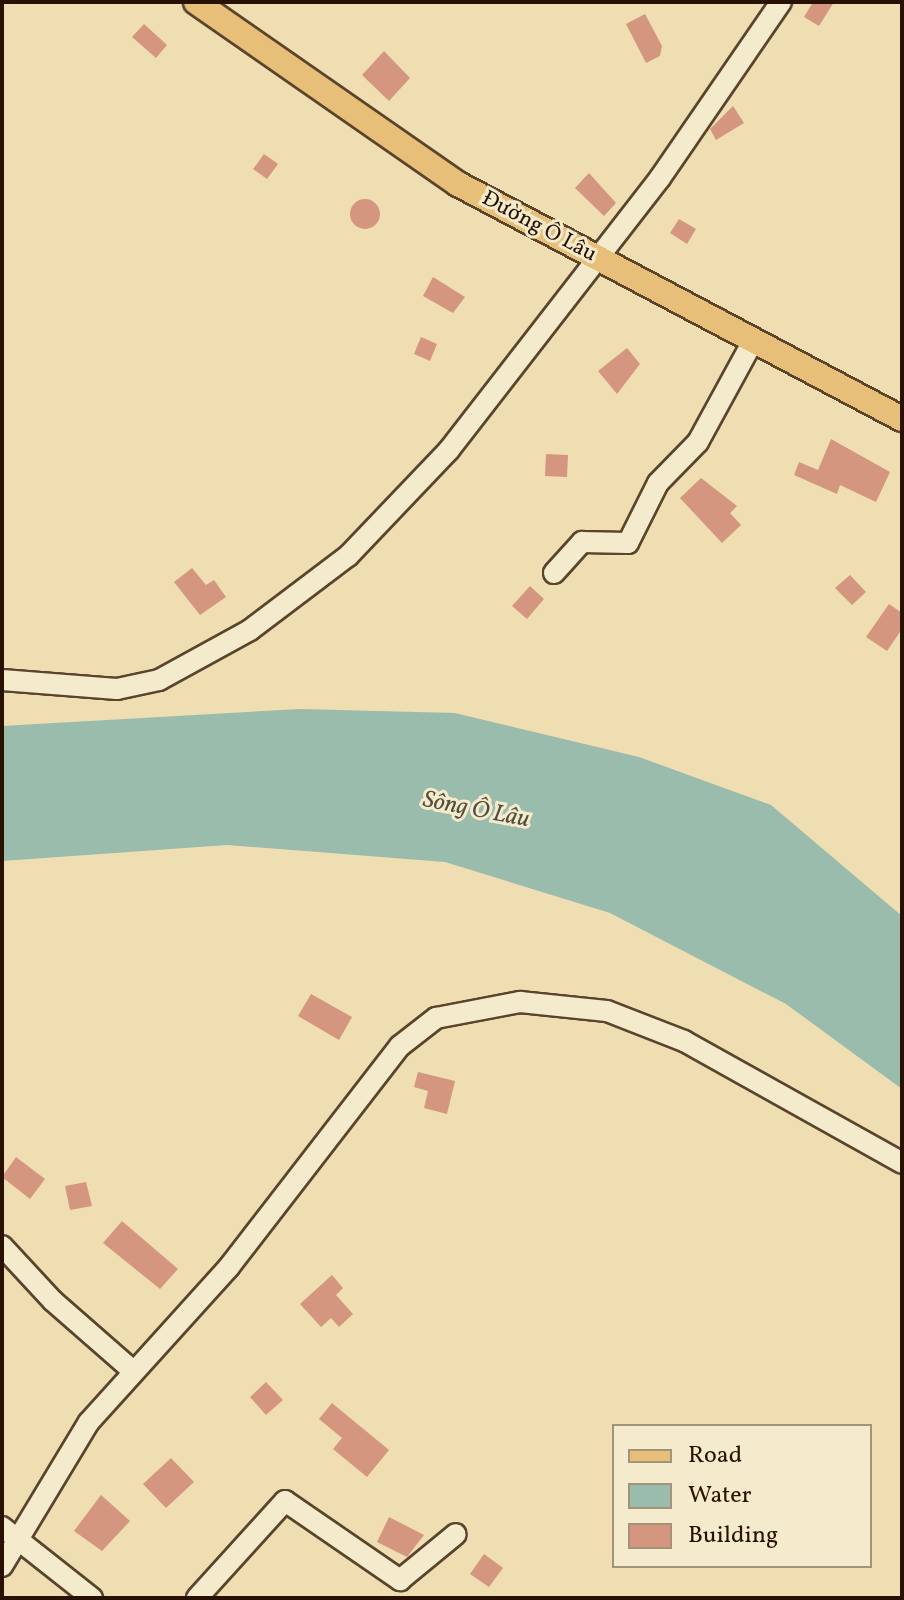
<!DOCTYPE html>
<meta charset="utf-8">
<style>
body{margin:0}
#map{position:relative;width:904px;height:1600px;overflow:hidden;background:#eedeb1;font-family:Vollkorn,serif}
div>[style]{position:absolute}
[style*='--x']{left:calc(var(--x)*1px);top:calc(var(--y)*1px);width:calc(var(--w)*1px);rotate:calc(var(--a)*1deg)}
.water>*{inset:0;background:#99bcac}
.building>*{inset:0;background:#d5967f}
.round{border-radius:50%}
.roads{filter:drop-shadow(2px 0 #5a442c) drop-shadow(-2px 0 #5a442c) drop-shadow(0 2px #5a442c) drop-shadow(0 -2px #5a442c)}
.minor>*{height:20px;margin:-10px;padding:0 10px;transform-origin:10px;border-radius:10px;background:#f4eacc}
.major>*{height:24px;margin:-12px;padding:0 12px;transform-origin:12px;border-radius:12px;background:#e7bf78}
span{translate:-50% -50%;white-space:nowrap;text-align:center;line-height:1.15;-webkit-text-stroke:6px #f4eacc;paint-order:stroke}
.street-label{font-size:22px;color:#291100}
.water-label{font-size:24px;color:#504d3c;font-style:italic}
.frame{position:absolute;inset:0;border:4px solid #291100;pointer-events:none}
.legend{position:absolute;left:612px;top:1424px;width:260px;height:144px;box-sizing:border-box;background:#f4eacc;border:2px solid #a3937a;margin:0;padding:10px 14px;list-style:none;font-size:24px;color:#291100}
.legend li{display:flex;align-items:center;gap:16px;height:40px}
.legend b{width:40px;border:2px solid #a3937a}
</style>
<div id="map">
<div class="water">
<div style="clip-path:polygon(300px 709px,455px 713px,639px 757px,771px 805px,902px 916px,902px 1089px,786px 1004px,610px 913px,445px 862px,227px 845px,2px 861px,2px 726px)"></div>
</div>
<div class="building">
<div style="clip-path:polygon(813px 2px,834px 2px,819px 26px,804px 17px)"></div>
<div style="clip-path:polygon(645px 14px,662px 46px,660px 56px,646px 63px,626px 24px)"></div>
<div style="clip-path:polygon(144px 24px,167px 45px,156px 58px,132px 37px)"></div>
<div style="clip-path:polygon(384px 51px,410px 78px,389px 101px,362px 75px)"></div>
<div style="clip-path:polygon(733px 106px,744px 123px,716px 140px,710px 129px)"></div>
<div style="clip-path:polygon(264px 154px,278px 164px,267px 179px,253px 169px)"></div>
<div style="clip-path:polygon(589px 173px,616px 203px,604px 216px,575px 188px)"></div>
<div class="round" style="left:350px;top:199px;width:30px;height:30px"></div>
<div style="clip-path:polygon(679px 219px,696px 229px,687px 244px,670px 233px)"></div>
<div style="clip-path:polygon(433px 277px,465px 297px,453px 313px,423px 296px)"></div>
<div style="clip-path:polygon(421px 337px,437px 344px,430px 361px,414px 354px)"></div>
<div style="clip-path:polygon(627px 348px,640px 364px,617px 394px,598px 371px)"></div>
<div style="clip-path:polygon(831px 439px,890px 472px,876px 502px,840px 485px,837px 494px,794px 475px,799px 462px,818px 470px)"></div>
<div style="clip-path:polygon(546px 454px,568px 455px,567px 477px,545px 476px)"></div>
<div style="clip-path:polygon(701px 478px,737px 506px,730px 513px,741px 525px,722px 543px,680px 498px)"></div>
<div style="clip-path:polygon(192px 568px,206px 585px,214px 580px,226px 597px,200px 615px,174px 582px)"></div>
<div style="clip-path:polygon(850px 575px,866px 592px,852px 605px,835px 588px)"></div>
<div style="clip-path:polygon(530px 586px,544px 599px,527px 619px,512px 606px)"></div>
<div style="clip-path:polygon(889px 604px,902px 613px,902px 629px,887px 651px,866px 637px)"></div>
<div style="clip-path:polygon(311px 994px,352px 1017px,339px 1040px,298px 1016px)"></div>
<div style="clip-path:polygon(418px 1072px,455px 1081px,447px 1114px,424px 1108px,428px 1091px,414px 1087px)"></div>
<div style="clip-path:polygon(16px 1157px,45px 1179px,30px 1199px,2px 1177px)"></div>
<div style="clip-path:polygon(86px 1182px,92px 1206px,70px 1210px,65px 1186px)"></div>
<div style="clip-path:polygon(122px 1221px,178px 1269px,160px 1289px,103px 1243px)"></div>
<div style="clip-path:polygon(332px 1275px,343px 1288px,336px 1295px,353px 1314px,339px 1327px,331px 1318px,321px 1327px,300px 1304px)"></div>
<div style="clip-path:polygon(266px 1382px,283px 1400px,266px 1415px,250px 1397px)"></div>
<div style="clip-path:polygon(332px 1403px,389px 1450px,367px 1477px,333px 1449px,342px 1438px,319px 1419px)"></div>
<div style="clip-path:polygon(171px 1458px,194px 1482px,166px 1508px,143px 1484px)"></div>
<div style="clip-path:polygon(101px 1495px,130px 1521px,102px 1551px,74px 1531px)"></div>
<div style="clip-path:polygon(389px 1517px,424px 1535px,407px 1557px,377px 1542px)"></div>
<div style="clip-path:polygon(484px 1554px,503px 1568px,489px 1587px,470px 1574px)"></div>
</div>
<div class="roads">
<div class="minor">
<div style="--x:554;--y:573;--w:42;--a:-47.9"></div>
<div style="--x:582;--y:542;--w:46;--a:1.2"></div>
<div style="--x:628;--y:543;--w:67;--a:-63.4"></div>
<div style="--x:658;--y:483;--w:57;--a:-45.7"></div>
<div style="--x:698;--y:442;--w:115;--a:-61.4"></div>
<div style="--x:2;--y:680;--w:115;--a:4.5"></div>
<div style="--x:117;--y:689;--w:43;--a:-12.1"></div>
<div style="--x:159;--y:680;--w:104;--a:-28.8"></div>
<div style="--x:250;--y:630;--w:123;--a:-37.1"></div>
<div style="--x:348;--y:556;--w:146;--a:-46.4"></div>
<div style="--x:449;--y:450;--w:344;--a:-52.2"></div>
<div style="--x:660;--y:178;--w:214;--a:-55.5"></div>
<div style="--x:2;--y:1246;--w:75;--a:47.2"></div>
<div style="--x:53;--y:1301;--w:106;--a:41.2"></div>
<div style="--x:2;--y:1527;--w:115;--a:38.3"></div>
<div style="--x:2;--y:1566;--w:168;--a:-58.9"></div>
<div style="--x:89;--y:1422;--w:209;--a:-47.9"></div>
<div style="--x:229;--y:1267;--w:279;--a:-52.3"></div>
<div style="--x:400;--y:1046;--w:46;--a:-37.9"></div>
<div style="--x:436;--y:1018;--w:86;--a:-10.8"></div>
<div style="--x:520;--y:1002;--w:87;--a:5.9"></div>
<div style="--x:607;--y:1011;--w:83;--a:21.3"></div>
<div style="--x:684;--y:1041;--w:250;--a:29.2"></div>
<div style="--x:197;--y:1598;--w:131;--a:-47.8"></div>
<div style="--x:285;--y:1501;--w:140;--a:34.5"></div>
<div style="--x:400;--y:1580;--w:72;--a:-39.4"></div>
</div>
<div class="major">
<div style="--x:196;--y:2;--w:319;--a:34.8"></div>
<div style="--x:458;--y:184;--w:502;--a:27.89"></div>
</div>
</div>
<div class="street-label">
<span style="left:539px;top:227px;rotate:28deg">Đường Ô Lâu</span>
</div>
<div class="water-label">
<span style="left:476px;top:811px;rotate:11deg">Sông Ô Lâu</span>
</div>
<div class="frame"></div>
<ul class="legend">
<li><b style="height:10px;background:#e7bf78"></b>Road</li>
<li><b style="height:22px;background:#99bcac"></b>Water</li>
<li><b style="height:22px;background:#d5967f"></b>Building</li>
</ul>
</div>
